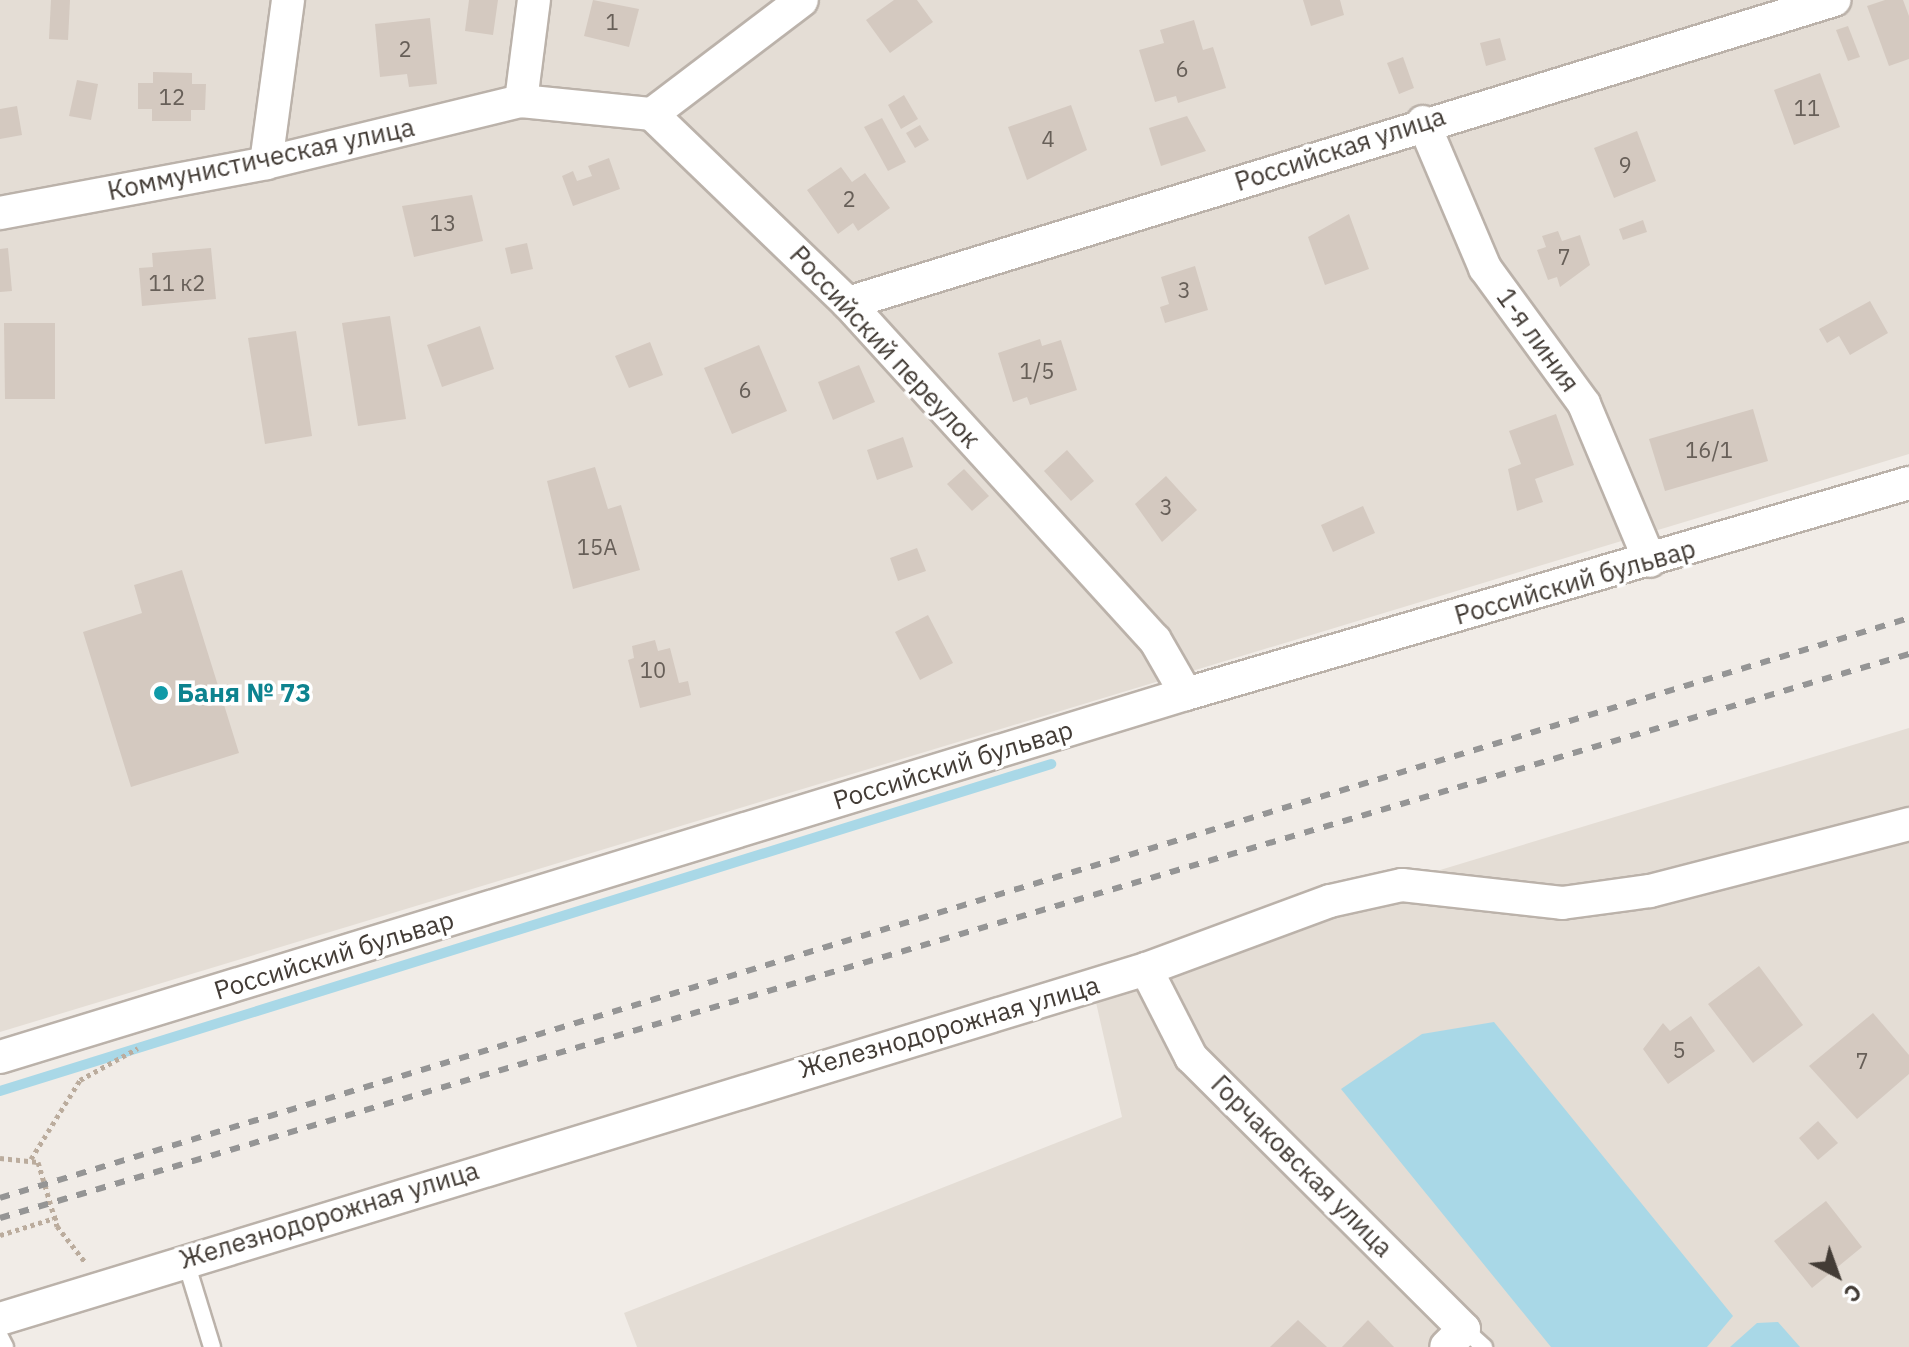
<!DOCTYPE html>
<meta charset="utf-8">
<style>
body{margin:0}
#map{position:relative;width:1909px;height:1347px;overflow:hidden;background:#f1ece7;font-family:"IBM Plex Sans",sans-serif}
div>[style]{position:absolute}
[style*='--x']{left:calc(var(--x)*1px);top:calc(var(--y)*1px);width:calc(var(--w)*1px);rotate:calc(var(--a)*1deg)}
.residential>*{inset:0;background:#e4ddd5}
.water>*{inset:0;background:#a9d8e7}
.stream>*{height:10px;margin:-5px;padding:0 5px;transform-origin:5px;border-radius:5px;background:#a9d8e7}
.building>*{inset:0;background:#d4c9c0}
.path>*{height:5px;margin-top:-2.5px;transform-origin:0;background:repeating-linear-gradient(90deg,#bbac9d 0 4px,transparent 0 8px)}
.roads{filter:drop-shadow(2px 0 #bbb2aa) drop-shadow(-2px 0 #bbb2aa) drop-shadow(0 2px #bbb2aa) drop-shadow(0 -2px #bbb2aa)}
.lane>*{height:16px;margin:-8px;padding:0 8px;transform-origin:8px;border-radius:8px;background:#fff}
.street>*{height:32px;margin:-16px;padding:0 16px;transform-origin:16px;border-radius:16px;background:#fff}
.rail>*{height:6px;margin-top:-3px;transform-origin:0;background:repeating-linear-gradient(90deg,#959595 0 10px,transparent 0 20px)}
.dots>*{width:22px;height:22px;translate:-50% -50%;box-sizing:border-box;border:4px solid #fff;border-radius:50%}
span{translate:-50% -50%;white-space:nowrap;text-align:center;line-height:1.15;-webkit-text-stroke:7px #fff;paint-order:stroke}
.number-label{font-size:22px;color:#675f58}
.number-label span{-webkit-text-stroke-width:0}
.street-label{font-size:26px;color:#433c36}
.culture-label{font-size:26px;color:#0d838f;font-weight:700}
.left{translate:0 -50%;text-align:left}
.north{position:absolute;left:1797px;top:1235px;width:80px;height:80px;-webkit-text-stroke:6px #fff;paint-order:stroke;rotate:139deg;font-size:22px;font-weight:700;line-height:32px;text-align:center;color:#433c36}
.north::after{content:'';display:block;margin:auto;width:28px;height:36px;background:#433c36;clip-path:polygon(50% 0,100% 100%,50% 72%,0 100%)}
</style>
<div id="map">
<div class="residential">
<div style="clip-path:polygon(0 0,1909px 0,1909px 454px,0 1032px)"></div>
<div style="clip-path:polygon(1909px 728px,1909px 1347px,637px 1347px,624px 1313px,1122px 1117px,1090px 976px)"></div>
</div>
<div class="water">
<div style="clip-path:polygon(1494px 1022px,1733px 1316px,1707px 1347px,1551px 1347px,1341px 1089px,1422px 1034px)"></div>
<div style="clip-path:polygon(1778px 1322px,1800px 1347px,1730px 1347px,1757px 1323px)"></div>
</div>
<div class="stream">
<div style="--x:0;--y:1091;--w:1101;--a:-17.28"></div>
</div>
<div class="building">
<div style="clip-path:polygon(51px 0,70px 0,68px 40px,49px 39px)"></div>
<div style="clip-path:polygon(469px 0,498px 0,493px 35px,465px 31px)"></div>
<div style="clip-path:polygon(593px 0,639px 9px,629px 47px,584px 36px)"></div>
<div style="clip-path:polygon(894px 0,917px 0,933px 22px,890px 53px,866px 20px)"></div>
<div style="clip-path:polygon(1303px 0,1340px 0,1344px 15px,1311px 26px)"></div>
<div style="clip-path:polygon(1885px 0,1903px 0,1909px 16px,1909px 59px,1889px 66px,1867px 6px)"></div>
<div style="clip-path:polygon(430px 18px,437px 84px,409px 87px,407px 74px,380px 77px,375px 24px)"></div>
<div style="clip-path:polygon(1194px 20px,1203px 50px,1213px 47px,1226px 88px,1178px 103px,1176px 96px,1155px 102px,1139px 50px,1164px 43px,1160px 30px)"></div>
<div style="clip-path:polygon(1848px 26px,1860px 57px,1848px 61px,1836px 30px)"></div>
<div style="clip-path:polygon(1500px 38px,1506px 60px,1486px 66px,1480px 43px)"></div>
<div style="clip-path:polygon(1403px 57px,1414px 88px,1399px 94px,1387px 63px)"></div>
<div style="clip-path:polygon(153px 72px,192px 73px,192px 84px,206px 84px,205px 110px,191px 110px,191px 121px,152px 121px,152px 109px,138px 109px,138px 83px,153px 83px)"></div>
<div style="clip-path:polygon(1820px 73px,1840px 127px,1794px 145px,1774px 90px)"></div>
<div style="clip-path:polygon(77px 80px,98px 84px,91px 120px,69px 116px)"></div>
<div style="clip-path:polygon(904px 95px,918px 119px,901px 129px,888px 105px)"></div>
<div style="clip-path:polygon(1071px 105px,1087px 150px,1027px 180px,1008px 127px)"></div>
<div style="clip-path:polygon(17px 106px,22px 135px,0 139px,0 109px)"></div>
<div style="clip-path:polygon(1187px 116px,1206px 151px,1161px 166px,1149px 128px)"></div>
<div style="clip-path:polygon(882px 118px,906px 162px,888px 171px,864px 127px)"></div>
<div style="clip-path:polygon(920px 125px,929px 140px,915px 148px,906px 133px)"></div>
<div style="clip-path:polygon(1637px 131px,1656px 181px,1614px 198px,1594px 148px)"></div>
<div style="clip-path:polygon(609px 158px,620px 189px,573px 206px,562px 176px,573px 171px,577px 181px,592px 176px,588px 166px)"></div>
<div style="clip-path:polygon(841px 167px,852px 182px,865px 173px,890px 208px,858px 231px,853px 223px,838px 234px,807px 190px)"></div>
<div style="clip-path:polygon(472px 195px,483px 241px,414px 257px,402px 206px)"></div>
<div style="clip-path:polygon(1349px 214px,1369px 269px,1325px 285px,1308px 237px)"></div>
<div style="clip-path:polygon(1643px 220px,1647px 232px,1623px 240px,1619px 229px)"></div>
<div style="clip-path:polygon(1558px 231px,1562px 241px,1580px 235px,1590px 265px,1560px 287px,1557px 277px,1548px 280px,1537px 250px,1546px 247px,1542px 236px)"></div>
<div style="clip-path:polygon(527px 243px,533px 269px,511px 274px,505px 248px)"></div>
<div style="clip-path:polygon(8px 248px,12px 291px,0 292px,0 249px)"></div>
<div style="clip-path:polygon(211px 248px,216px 299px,142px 306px,139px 268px,153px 267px,152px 253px)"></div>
<div style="clip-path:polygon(1195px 266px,1208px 310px,1165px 323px,1160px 307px,1169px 304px,1161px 277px)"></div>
<div style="clip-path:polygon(1870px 301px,1888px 333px,1850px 355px,1839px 336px,1827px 343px,1819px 329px)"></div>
<div style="clip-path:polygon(390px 316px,406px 419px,358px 426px,342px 323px)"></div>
<div style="clip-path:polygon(4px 323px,55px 323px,55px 399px,5px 399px)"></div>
<div style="clip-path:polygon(480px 326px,494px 369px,442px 387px,427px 345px)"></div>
<div style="clip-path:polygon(296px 331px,312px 436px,265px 444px,248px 338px)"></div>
<div style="clip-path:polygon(1040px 339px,1042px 346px,1061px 340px,1077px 390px,1030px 405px,1027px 397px,1013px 402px,998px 353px)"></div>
<div style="clip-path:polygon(650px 342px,663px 375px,629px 388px,615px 356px)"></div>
<div style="clip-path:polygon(759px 345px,787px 411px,732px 434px,704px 368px)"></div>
<div style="clip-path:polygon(859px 365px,875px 402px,833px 420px,818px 382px)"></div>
<div style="clip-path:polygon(1753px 409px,1768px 461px,1665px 491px,1649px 439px)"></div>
<div style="clip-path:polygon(1556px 414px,1574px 465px,1535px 479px,1543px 502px,1517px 511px,1508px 469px,1521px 464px,1509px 431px)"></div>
<div style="clip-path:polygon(903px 437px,913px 467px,877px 480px,867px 450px)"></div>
<div style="clip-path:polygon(1067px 450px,1094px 481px,1071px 501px,1044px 471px)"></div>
<div style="clip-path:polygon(595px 467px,608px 509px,621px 505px,640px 570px,573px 589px,547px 481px)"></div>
<div style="clip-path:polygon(964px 469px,989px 496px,972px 511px,947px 484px)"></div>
<div style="clip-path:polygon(1166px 476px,1197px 510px,1162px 542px,1135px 504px)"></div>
<div style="clip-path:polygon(1363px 506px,1375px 533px,1333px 552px,1321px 525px)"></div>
<div style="clip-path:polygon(917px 548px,926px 571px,898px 581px,890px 558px)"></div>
<div style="clip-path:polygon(182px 570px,239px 753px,131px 787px,83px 632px,142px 613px,134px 585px)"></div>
<div style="clip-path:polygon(928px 615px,953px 663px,920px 680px,895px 632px)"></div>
<div style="clip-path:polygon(655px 640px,658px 651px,670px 648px,679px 683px,688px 681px,691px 695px,640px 708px,628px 660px,634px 658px,632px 646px)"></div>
<div style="clip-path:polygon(1759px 966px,1803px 1025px,1753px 1063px,1708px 1004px)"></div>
<div style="clip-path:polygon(1873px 1013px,1909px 1055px,1909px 1074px,1857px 1119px,1809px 1066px)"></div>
<div style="clip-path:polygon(1691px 1016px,1715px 1051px,1668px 1084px,1643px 1049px,1663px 1023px,1670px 1031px)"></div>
<div style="clip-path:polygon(1818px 1121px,1838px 1143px,1818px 1160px,1799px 1138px)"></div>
<div style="clip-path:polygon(1826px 1201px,1862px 1247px,1812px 1288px,1774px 1241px)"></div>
<div style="clip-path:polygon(1298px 1320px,1327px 1347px,1270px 1347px)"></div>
<div style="clip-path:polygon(1368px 1320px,1394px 1347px,1342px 1347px)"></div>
</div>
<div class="path">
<div style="--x:0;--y:1158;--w:38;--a:6"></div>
<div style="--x:38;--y:1162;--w:67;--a:73.5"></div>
<div style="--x:57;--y:1226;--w:46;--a:52.1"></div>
<div style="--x:31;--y:1159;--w:93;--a:-58.2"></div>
<div style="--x:80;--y:1080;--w:66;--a:-28.9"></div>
<div style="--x:0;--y:1235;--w:61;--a:-17.2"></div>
</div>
<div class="roads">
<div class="lane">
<div style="--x:185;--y:1259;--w:92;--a:72.9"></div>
<div style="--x:1464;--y:1329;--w:27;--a:42"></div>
<div style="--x:0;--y:1337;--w:11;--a:63"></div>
</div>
<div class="street">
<div style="--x:521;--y:101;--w:102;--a:-82.7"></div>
<div style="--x:652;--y:114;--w:188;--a:-37.2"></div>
<div style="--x:1423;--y:122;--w:159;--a:67"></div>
<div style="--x:1485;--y:268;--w:168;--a:53.9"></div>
<div style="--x:1584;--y:404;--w:170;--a:67.2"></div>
<div style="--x:266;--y:163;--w:164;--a:-82.3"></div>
<div style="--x:0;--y:213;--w:271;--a:-10.6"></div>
<div style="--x:266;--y:163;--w:262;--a:-13.7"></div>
<div style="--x:521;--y:101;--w:132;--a:5.7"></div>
<div style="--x:652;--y:114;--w:272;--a:44"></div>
<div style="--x:848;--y:303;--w:456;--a:47.7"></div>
<div style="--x:1155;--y:640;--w:62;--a:60.1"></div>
<div style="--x:848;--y:303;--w:1032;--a:-17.08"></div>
<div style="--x:1146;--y:969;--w:99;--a:62.9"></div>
<div style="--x:1191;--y:1057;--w:385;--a:44.9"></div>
<div style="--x:1464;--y:1329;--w:25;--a:135"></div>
<div style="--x:0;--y:1057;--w:1240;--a:-17.02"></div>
<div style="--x:1186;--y:694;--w:753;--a:-16.27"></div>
<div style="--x:0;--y:1319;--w:1198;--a:-16.98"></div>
<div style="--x:1146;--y:969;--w:196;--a:-20.3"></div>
<div style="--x:1330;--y:901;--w:74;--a:-12.5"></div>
<div style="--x:1402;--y:885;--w:161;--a:6.4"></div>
<div style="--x:1562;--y:903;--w:89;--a:-7.8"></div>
<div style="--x:1650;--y:891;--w:268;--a:-14.5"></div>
</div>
</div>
<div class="rail">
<div style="--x:0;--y:1198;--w:1995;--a:-16.9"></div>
<div style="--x:0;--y:1218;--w:1991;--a:-16.46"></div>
</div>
<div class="dots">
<div style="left:161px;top:693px;background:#0f9aa8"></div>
</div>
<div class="number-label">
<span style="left:612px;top:22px">1</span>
<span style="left:405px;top:49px">2</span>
<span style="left:1182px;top:69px">6</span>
<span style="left:172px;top:97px">12</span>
<span style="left:1807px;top:108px">11</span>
<span style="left:1048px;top:139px">4</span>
<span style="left:1625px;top:165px">9</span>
<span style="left:849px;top:199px">2</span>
<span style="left:443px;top:223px">13</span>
<span style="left:1564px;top:257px">7</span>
<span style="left:177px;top:283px">11 к2</span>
<span style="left:1184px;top:290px">3</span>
<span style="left:1037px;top:371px">1/5</span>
<span style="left:745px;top:390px">6</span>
<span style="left:1709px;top:450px">16/1</span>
<span style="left:1166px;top:507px">3</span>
<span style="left:597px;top:547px">15А</span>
<span style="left:653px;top:670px">10</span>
<span style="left:1679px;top:1050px">5</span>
<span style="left:1862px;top:1061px">7</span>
</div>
<div class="street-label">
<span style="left:1340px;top:149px;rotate:-18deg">Российская улица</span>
<span style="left:261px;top:159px;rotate:-12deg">Коммунистическая улица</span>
<span style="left:1538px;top:340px;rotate:54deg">1-я линия</span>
<span style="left:885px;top:347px;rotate:47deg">Российский переулок</span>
<span style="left:1575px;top:582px;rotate:-16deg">Российский бульвар</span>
<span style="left:953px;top:765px;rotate:-17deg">Российский бульвар</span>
<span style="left:334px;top:955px;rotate:-17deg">Российский бульвар</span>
<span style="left:949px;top:1027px;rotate:-16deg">Железнодорожная улица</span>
<span style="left:1302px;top:1166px;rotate:45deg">Горчаковская улица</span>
<span style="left:329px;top:1215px;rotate:-17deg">Железнодорожная улица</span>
</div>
<div class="culture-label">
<span class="left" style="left:177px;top:693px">Баня № 73</span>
</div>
<div class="north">С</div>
</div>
